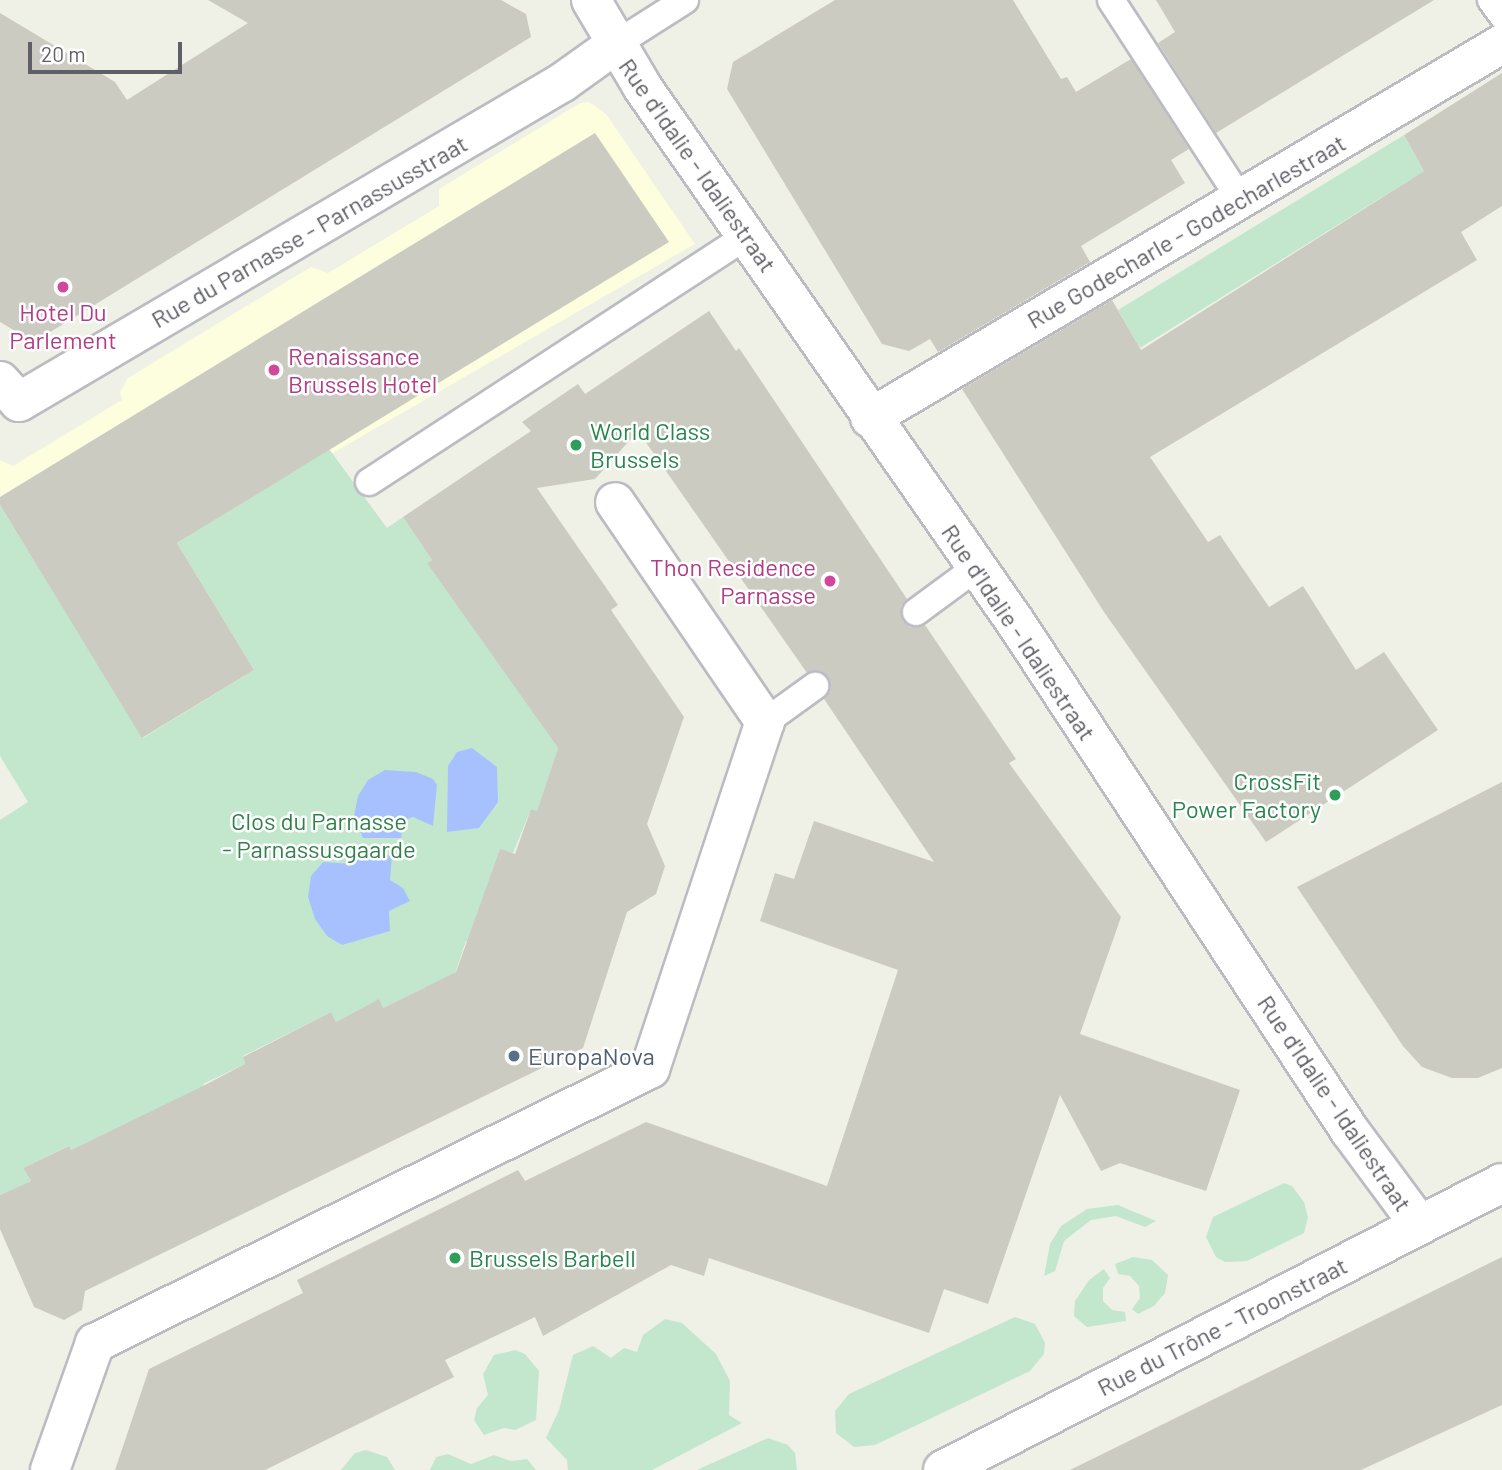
<!DOCTYPE html>
<meta charset="utf-8">
<style>
body{margin:0}
#map{position:relative;width:1502px;height:1470px;overflow:hidden;background:#eff0e6;font-family:Barlow,sans-serif}
div>[style]{position:absolute}
[style*='--x']{left:calc(var(--x)*1px);top:calc(var(--y)*1px);width:calc(var(--w)*1px);rotate:calc(var(--a)*1deg)}
.commercial>*{inset:0;background:#fdfedd}
.green>*{inset:0;background:#c3e7cd}
.water>*{inset:0;background:#a7c1ff}
.building>*{inset:0;background:#cbcbc2}
.roads{filter:drop-shadow(2px 0 #bbbcc2) drop-shadow(-2px 0 #bbbcc2) drop-shadow(0 2px #bbbcc2) drop-shadow(0 -2px #bbbcc2)}
.service>*{height:26px;margin:-13px;padding:0 13px;transform-origin:13px;border-radius:13px;background:#fff}
.pedestrian>*{height:38px;margin:-19px;padding:0 19px;transform-origin:19px;border-radius:19px;background:#fff}
.minor>*{height:38px;margin:-19px;padding:0 19px;transform-origin:19px;border-radius:19px;background:#fff}
.tertiary>*{height:38px;margin:-19px;padding:0 19px;transform-origin:19px;border-radius:19px;background:#fff}
.secondary>*{height:38px;margin:-19px;padding:0 19px;transform-origin:19px;border-radius:19px;background:#fff}
.dots>*{width:19px;height:19px;translate:-50% -50%;box-sizing:border-box;border:4px solid #fff;border-radius:50%}
span{translate:-50% -50%;white-space:nowrap;text-align:center;line-height:1.15;-webkit-text-stroke:5px #fff;paint-order:stroke}
.street-label{font-size:24px;color:#5e5f67}
.hotel-label{font-size:24px;color:#b23c85}
.left{translate:0 -50%;text-align:left}
.right{translate:-100% -50%;text-align:right}
.leisure-label{font-size:24px;color:#27864d}
.park-label{font-size:24px;color:#33804c}
.service-label{font-size:24px;color:#4e5e75}
.scale{position:absolute;left:28px;top:42px;width:154px;height:32px;box-sizing:border-box;border:4px solid #5e5f67;border-top:0;padding-left:9px;font-size:21px;line-height:24px;white-space:nowrap;color:#5e5f67;-webkit-text-stroke:5px #fff;paint-order:stroke}
</style>
<div id="map">
<div class="commercial">
<div style="clip-path:polygon(589px 102px,606px 114px,695px 244px,177px 543px,254px 670px,142px 738px,0 506px,0 460px,13px 466px,122px 400px,120px 392px,128px 378px,311px 267px,328px 273px,439px 206px,439px 189px,580px 103px)"></div>
</div>
<div class="green">
<div style="clip-path:polygon(1404px 135px,1424px 171px,1140px 348px,1118px 310px)"></div>
<div style="clip-path:polygon(329px 449px,387px 528px,403px 517px,432px 560px,428px 563px,558px 748px,537px 811px,531px 809px,476px 944px,466px 941px,450px 988px,425px 987px,383px 1008px,378px 1000px,336px 1022px,331px 1012px,243px 1056px,245px 1064px,203px 1084px,211px 1103px,158px 1108px,71px 1150px,68px 1146px,23px 1168px,31px 1181px,0 1195px,0 820px,28px 802px,0 756px,0 505px,143px 738px,254px 670px,177px 543px)"></div>
<div style="clip-path:polygon(1284px 1183px,1292px 1186px,1304px 1202px,1308px 1217px,1304px 1233px,1247px 1261px,1225px 1262px,1216px 1257px,1206px 1237px,1213px 1217px)"></div>
<div style="clip-path:polygon(1118px 1205px,1156px 1221px,1145px 1227px,1116px 1216px,1091px 1220px,1064px 1241px,1055px 1271px,1044px 1276px,1050px 1244px,1061px 1226px,1087px 1209px)"></div>
<div style="clip-path:polygon(1133px 1257px,1152px 1260px,1168px 1275px,1165px 1293px,1154px 1306px,1138px 1314px,1132px 1309px,1140px 1298px,1139px 1286px,1130px 1276px,1118px 1274px,1115px 1264px)"></div>
<div style="clip-path:polygon(1104px 1269px,1110px 1278px,1103px 1288px,1103px 1301px,1112px 1310px,1125px 1312px,1126px 1321px,1087px 1327px,1074px 1316px,1075px 1301px,1089px 1280px)"></div>
<div style="clip-path:polygon(1015px 1317px,1035px 1324px,1045px 1343px,1044px 1354px,1030px 1371px,875px 1445px,854px 1447px,836px 1433px,835px 1411px,849px 1394px)"></div>
<div style="clip-path:polygon(665px 1319px,682px 1323px,716px 1354px,730px 1381px,729px 1415px,742px 1423px,652px 1470px,568px 1470px,567px 1460px,546px 1438px,559px 1410px,573px 1355px,593px 1346px,611px 1358px,624px 1348px,637px 1352px,643px 1335px)"></div>
<div style="clip-path:polygon(515px 1350px,525px 1354px,539px 1371px,536px 1420px,515px 1430px,504px 1428px,484px 1435px,474px 1420px,477px 1408px,488px 1395px,483px 1374px,494px 1355px)"></div>
<div style="clip-path:polygon(768px 1438px,788px 1445px,795px 1453px,797px 1470px,697px 1470px)"></div>
<div style="clip-path:polygon(366px 1450px,387px 1457px,395px 1470px,341px 1470px,355px 1453px)"></div>
<div style="clip-path:polygon(448px 1454px,471px 1464px,494px 1455px,511px 1461px,527px 1459px,536px 1470px,430px 1470px,436px 1457px)"></div>
</div>
<div class="water">
<div style="clip-path:polygon(472px 748px,497px 767px,498px 802px,479px 828px,447px 832px,448px 766px,457px 752px)"></div>
<div style="clip-path:polygon(385px 770px,416px 772px,433px 779px,437px 785px,433px 826px,413px 817px,404px 820px,401px 838px,363px 838px,354px 816px,358px 796px,368px 780px)"></div>
<div style="clip-path:polygon(361px 855px,392px 855px,390px 880px,403px 888px,410px 901px,389px 911px,390px 931px,342px 945px,327px 936px,315px 919px,308px 897px,311px 876px,323px 862px,353px 864px)"></div>
</div>
<div class="building">
<div style="clip-path:polygon(208px 0,501px 0,526px 14px,531px 37px,34px 342px,0 322px,0 13px,115px 82px,127px 100px,248px 23px)"></div>
<div style="clip-path:polygon(835px 0,1013px 0,1061px 79px,1067px 77px,1076px 92px,1131px 59px,1189px 149px,1171px 160px,1185px 183px,1081px 246px,1090px 262px,938px 352px,930px 339px,909px 351px,882px 344px,727px 89px,733px 62px)"></div>
<div style="clip-path:polygon(1156px 0,1434px 0,1216px 133px,1158px 43px,1175px 32px)"></div>
<div style="clip-path:polygon(1502px 73px,1502px 206px,1461px 232px,1477px 260px,1150px 457px,1208px 542px,1220px 535px,1269px 607px,1303px 586px,1356px 670px,1384px 652px,1438px 730px,1266px 842px,1104px 612px,962px 389px,1112px 300px,1141px 350px,1424px 171px,1404px 135px)"></div>
<div style="clip-path:polygon(595px 133px,669px 242px,177px 543px,254px 670px,142px 738px,0 505px,0 497px)"></div>
<div style="clip-path:polygon(709px 311px,736px 351px,739px 348px,907px 599px,901px 606px,903px 621px,910px 627px,925px 625px,1016px 759px,1009px 763px,1121px 917px,1080px 1034px,1240px 1090px,1206px 1191px,1120px 1163px,1101px 1171px,1060px 1095px,988px 1304px,944px 1289px,929px 1333px,709px 1258px,704px 1276px,671px 1265px,543px 1336px,535px 1317px,445px 1360px,454px 1377px,265px 1470px,115px 1470px,149px 1369px,303px 1293px,297px 1280px,518px 1170px,525px 1181px,646px 1122px,827px 1186px,898px 970px,760px 921px,775px 873px,794px 879px,814px 821px,934px 862px,824px 699px,830px 692px,828px 677px,821px 671px,807px 673px,638px 431px,595px 479px,537px 488px,618px 605px,611px 610px,684px 717px,647px 824px,665px 866px,656px 894px,627px 912px,583px 1048px,85px 1291px,82px 1310px,64px 1320px,34px 1307px,0 1229px,0 1195px,31px 1181px,23px 1168px,69px 1146px,71px 1150px,203px 1086px,245px 1064px,243px 1057px,331px 1012px,336px 1022px,379px 999px,383px 1008px,456px 972px,500px 849px,515px 854px,531px 809px,537px 811px,558px 748px,427px 563px,432px 560px,403px 517px,531px 431px,522px 422px,578px 384px,585px 394px)"></div>
<div style="clip-path:polygon(1502px 782px,1502px 1068px,1478px 1078px,1452px 1078px,1422px 1067px,1403px 1046px,1297px 887px)"></div>
<div style="clip-path:polygon(1502px 1257px,1502px 1405px,1361px 1470px,1070px 1470px)"></div>
</div>
<div class="roads">
<div class="service">
<div style="--x:1111;--y:0;--w:239;--a:57"></div>
<div style="--x:1491;--y:0;--w:19;--a:54"></div>
<div style="--x:616;--y:44;--w:82;--a:-32.5"></div>
<div style="--x:369;--y:482;--w:452;--a:-33.1"></div>
<div style="--x:916;--y:612;--w:76;--a:-36.4"></div>
<div style="--x:765;--y:722;--w:62;--a:-35.8"></div>
</div>
<div class="pedestrian">
<div style="--x:50;--y:1470;--w:135;--a:-70.5"></div>
<div style="--x:95;--y:1343;--w:619;--a:-26.28"></div>
<div style="--x:650;--y:1069;--w:366;--a:-71.7"></div>
<div style="--x:765;--y:722;--w:266;--a:-124.3"></div>
</div>
<div class="minor">
<div style="--x:870;--y:418;--w:734;--a:-30.62"></div>
</div>
<div class="tertiary">
<div style="--x:591;--y:0;--w:102;--a:59.4"></div>
<div style="--x:643;--y:88;--w:652;--a:55.12"></div>
<div style="--x:1016;--y:623;--w:608;--a:56.68"></div>
<div style="--x:1350;--y:1131;--w:114;--a:53.5"></div>
<div style="--x:0;--y:381;--w:28;--a:48"></div>
<div style="--x:19;--y:402;--w:631;--a:-30.47"></div>
<div style="--x:563;--y:82;--w:65;--a:-35.6"></div>
</div>
<div class="secondary">
<div style="--x:943;--y:1470;--w:628;--a:-27.18"></div>
</div>
</div>
<div class="dots">
<div style="left:63px;top:287px;background:#d1479c"></div>
<div style="left:274px;top:370px;background:#d1479c"></div>
<div style="left:576px;top:445px;background:#2e9e5b"></div>
<div style="left:830px;top:581px;background:#d1479c"></div>
<div style="left:1335px;top:795px;background:#2e9e5b"></div>
<div style="left:514px;top:1056px;background:#5c6f8a"></div>
<div style="left:455px;top:1258px;background:#2e9e5b"></div>
</div>
<div class="street-label">
<span style="left:698px;top:165px;rotate:55deg">Rue d'Idalie - Idaliestraat</span>
<span style="left:309px;top:231px;rotate:-30deg">Rue du Parnasse - Parnassusstraat</span>
<span style="left:1186px;top:231px;rotate:-30deg">Rue Godecharle - Godecharlestraat</span>
<span style="left:1019px;top:632px;rotate:56deg">Rue d'Idalie - Idaliestraat</span>
<span style="left:1335px;top:1103px;rotate:56deg">Rue d'Idalie - Idaliestraat</span>
<span style="left:1222px;top:1326px;rotate:-27deg">Rue du Trône - Troonstraat</span>
</div>
<div class="hotel-label">
<span style="left:63px;top:326px">Hotel Du<br>Parlement</span>
<span class="left" style="left:288px;top:370px">Renaissance<br>Brussels Hotel</span>
<span class="right" style="left:816px;top:581px">Thon Residence<br>Parnasse</span>
</div>
<div class="leisure-label">
<span class="left" style="left:590px;top:445px">World Class<br>Brussels</span>
<span class="right" style="left:1321px;top:795px">CrossFit<br>Power Factory</span>
<span class="left" style="left:469px;top:1258px">Brussels Barbell</span>
</div>
<div class="park-label">
<span style="left:319px;top:835px">Clos du Parnasse<br>- Parnassusgaarde</span>
</div>
<div class="service-label">
<span class="left" style="left:528px;top:1056px">EuropaNova</span>
</div>
<div class="scale">20 m</div>
</div>
